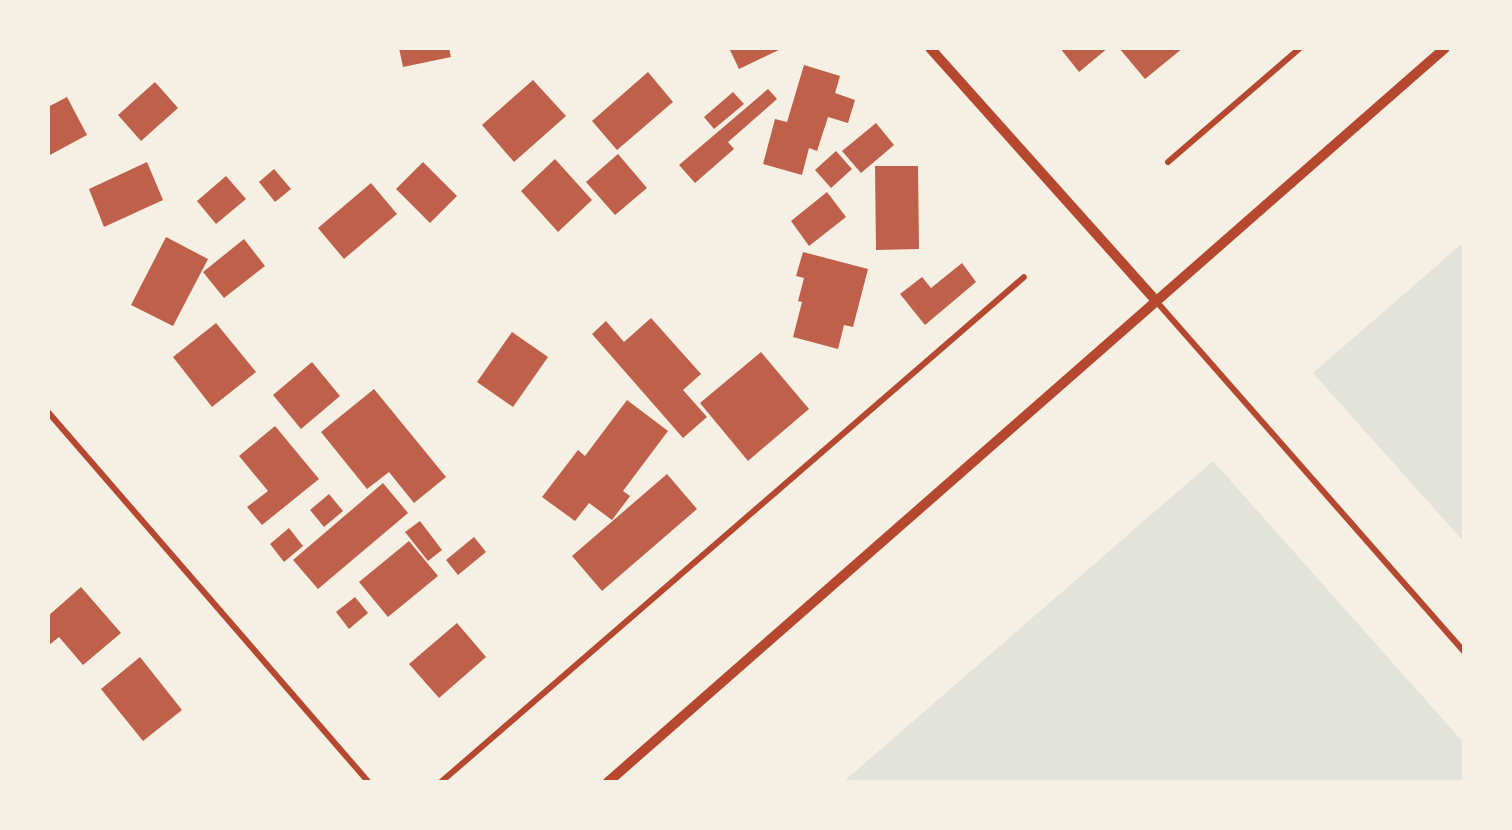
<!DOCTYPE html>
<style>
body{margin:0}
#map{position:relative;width:1512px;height:830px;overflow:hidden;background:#f6efe4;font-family:"Roboto Serif",serif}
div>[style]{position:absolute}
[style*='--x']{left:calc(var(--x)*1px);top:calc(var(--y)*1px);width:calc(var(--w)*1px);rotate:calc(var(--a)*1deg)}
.green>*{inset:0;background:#e2e4dc}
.building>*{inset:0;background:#bf614a}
.minor>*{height:6px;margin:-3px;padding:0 3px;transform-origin:3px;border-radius:3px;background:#b5482f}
.tertiary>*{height:10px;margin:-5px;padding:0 5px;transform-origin:5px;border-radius:5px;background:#b5482f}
span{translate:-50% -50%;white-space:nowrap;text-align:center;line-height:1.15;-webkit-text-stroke:4.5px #f6efe4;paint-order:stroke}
.frame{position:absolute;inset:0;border:50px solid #f6efe4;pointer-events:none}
</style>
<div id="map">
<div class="green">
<div style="clip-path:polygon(1464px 242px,1464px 542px,1313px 373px)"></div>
<div style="clip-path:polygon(1213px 461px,1464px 743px,1464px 782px,843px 782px)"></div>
</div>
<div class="building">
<div style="clip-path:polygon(399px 48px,449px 48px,451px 57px,403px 67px)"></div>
<div style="clip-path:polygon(729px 48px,783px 48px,739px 69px)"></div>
<div style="clip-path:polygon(1060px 48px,1108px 48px,1079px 72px)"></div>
<div style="clip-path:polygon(1119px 48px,1183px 48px,1145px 79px)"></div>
<div style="clip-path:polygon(804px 65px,840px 76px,835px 93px,855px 100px,848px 123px,828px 117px,817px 151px,809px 148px,802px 175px,763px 164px,775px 119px,787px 122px)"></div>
<div style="clip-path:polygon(648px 72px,673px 102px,617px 150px,592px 121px)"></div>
<div style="clip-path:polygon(533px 80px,566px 116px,514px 162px,482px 125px)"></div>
<div style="clip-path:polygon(155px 82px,178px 108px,141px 141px,118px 115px)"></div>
<div style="clip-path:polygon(768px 89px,777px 99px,728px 142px,734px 149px,695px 183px,679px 165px)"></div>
<div style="clip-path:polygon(733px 92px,744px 104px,714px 129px,704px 117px)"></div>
<div style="clip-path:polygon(67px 97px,87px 135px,48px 156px,48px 107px)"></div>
<div style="clip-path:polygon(876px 123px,894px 145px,861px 173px,842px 151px)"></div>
<div style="clip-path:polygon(836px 151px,852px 169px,831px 188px,815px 170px)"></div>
<div style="clip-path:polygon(618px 154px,647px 188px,615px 215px,586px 182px)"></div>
<div style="clip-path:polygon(555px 159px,592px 200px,558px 232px,521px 191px)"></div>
<div style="clip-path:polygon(147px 162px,163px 200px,104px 227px,89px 189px)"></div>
<div style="clip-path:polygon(423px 162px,457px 196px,430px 223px,396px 189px)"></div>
<div style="clip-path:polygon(875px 166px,918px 166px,919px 249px,876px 250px)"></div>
<div style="clip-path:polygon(274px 169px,291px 189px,275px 202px,259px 182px)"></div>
<div style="clip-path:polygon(226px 176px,246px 199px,216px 224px,197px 201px)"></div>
<div style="clip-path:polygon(371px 183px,397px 214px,344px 259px,318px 228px)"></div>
<div style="clip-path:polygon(827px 192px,846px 217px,809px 246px,791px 221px)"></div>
<div style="clip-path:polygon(166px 237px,208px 259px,173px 326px,131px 305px)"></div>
<div style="clip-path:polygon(244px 239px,265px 266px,224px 298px,203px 272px)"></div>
<div style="clip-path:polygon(803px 252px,868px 269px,853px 327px,844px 325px,838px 349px,793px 337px,802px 302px,798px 301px,804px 278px,796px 276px)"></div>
<div style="clip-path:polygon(962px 263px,976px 282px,925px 325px,900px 294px,922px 277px,931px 288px)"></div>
<div style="clip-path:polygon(651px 318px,701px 374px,683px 390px,707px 417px,683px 438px,592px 334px,606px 321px,624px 342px)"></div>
<div style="clip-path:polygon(216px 323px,256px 372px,212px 407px,173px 357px)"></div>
<div style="clip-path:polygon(512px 332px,548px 357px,513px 407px,477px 382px)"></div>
<div style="clip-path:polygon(761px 352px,809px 409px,748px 461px,700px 403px)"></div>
<div style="clip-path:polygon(312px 362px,340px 396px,301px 429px,273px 395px)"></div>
<div style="clip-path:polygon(374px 389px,446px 477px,414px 503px,389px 472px,367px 489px,321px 432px)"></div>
<div style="clip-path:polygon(627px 400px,668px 431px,623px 491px,630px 496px,612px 520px,589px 503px,575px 521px,542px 497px,578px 450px,585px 456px)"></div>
<div style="clip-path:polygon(275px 426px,319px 479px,262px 525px,247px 507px,268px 491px,239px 456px)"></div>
<div style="clip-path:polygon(667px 474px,697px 509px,602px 591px,572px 556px)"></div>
<div style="clip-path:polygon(383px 483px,408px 513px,318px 589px,293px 560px)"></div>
<div style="clip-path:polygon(329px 494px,343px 511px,324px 527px,310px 510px)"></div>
<div style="clip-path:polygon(420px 521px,442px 550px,428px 561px,405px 532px)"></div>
<div style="clip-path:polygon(289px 528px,303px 546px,284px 562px,270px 544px)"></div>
<div style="clip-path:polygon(474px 537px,486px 552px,458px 575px,446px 560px)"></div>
<div style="clip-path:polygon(409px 541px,438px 576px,388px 617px,359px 582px)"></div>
<div style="clip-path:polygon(81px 587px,121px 633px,83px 665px,59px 637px,48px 646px,48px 616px)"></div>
<div style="clip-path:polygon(355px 597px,368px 613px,349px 629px,336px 612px)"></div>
<div style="clip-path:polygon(457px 623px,486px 657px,439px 698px,409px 664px)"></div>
<div style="clip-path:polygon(140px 657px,182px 710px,143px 741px,101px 689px)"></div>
</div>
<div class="minor">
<div style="--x:1168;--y:162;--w:174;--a:-40.8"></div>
<div style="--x:1156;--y:301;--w:467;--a:48.7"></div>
<div style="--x:48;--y:412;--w:489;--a:49.1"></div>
<div style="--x:441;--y:782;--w:771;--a:-40.9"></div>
</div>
<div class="tertiary">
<div style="--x:930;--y:48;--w:339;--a:48.2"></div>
<div style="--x:608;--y:782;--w:1113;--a:-41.25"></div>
</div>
<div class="frame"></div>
</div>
